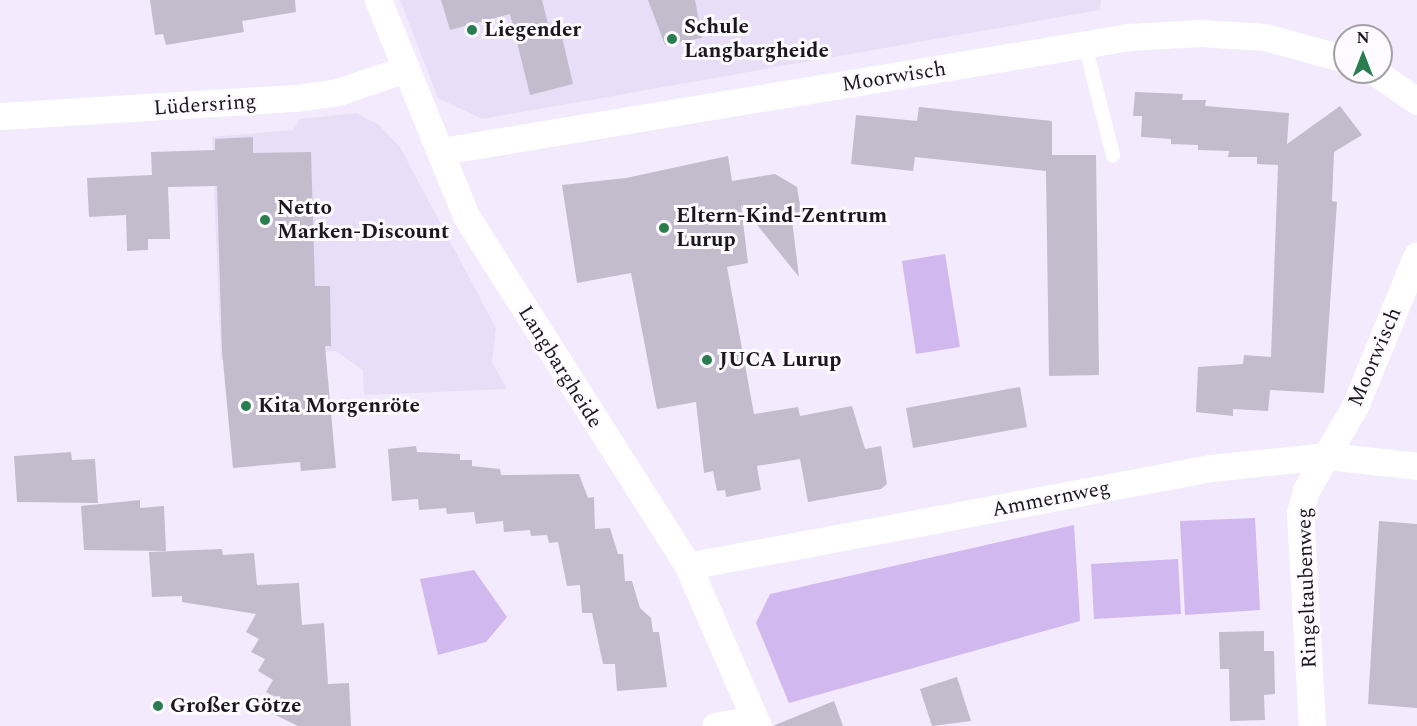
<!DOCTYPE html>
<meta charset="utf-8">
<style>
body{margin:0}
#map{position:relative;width:1417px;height:726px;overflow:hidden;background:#f3ebfd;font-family:Spectral,serif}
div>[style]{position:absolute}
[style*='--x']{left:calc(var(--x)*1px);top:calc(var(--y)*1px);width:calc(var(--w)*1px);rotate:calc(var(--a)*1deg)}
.built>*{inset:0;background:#e8def7}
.green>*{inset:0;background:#d1b8ef}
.building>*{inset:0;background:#c3bccd}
.service>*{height:14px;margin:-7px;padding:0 7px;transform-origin:7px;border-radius:7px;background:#fff}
.minor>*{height:27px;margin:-13.5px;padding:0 13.5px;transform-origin:13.5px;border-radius:13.5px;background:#fff}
.dots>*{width:16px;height:16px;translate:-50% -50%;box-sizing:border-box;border:3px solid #fdfbff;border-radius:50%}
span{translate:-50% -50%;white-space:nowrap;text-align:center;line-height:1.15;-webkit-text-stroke:6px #fdfbff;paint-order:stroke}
.poi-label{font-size:21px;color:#1a171d;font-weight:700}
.left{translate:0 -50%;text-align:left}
.street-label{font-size:21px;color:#1a171d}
.north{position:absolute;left:1333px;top:24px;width:60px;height:60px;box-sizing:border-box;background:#fdfbff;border:2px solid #a2a0a5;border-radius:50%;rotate:0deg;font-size:16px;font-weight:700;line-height:24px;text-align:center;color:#1a171d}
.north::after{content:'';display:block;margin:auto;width:21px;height:27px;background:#2a7d4f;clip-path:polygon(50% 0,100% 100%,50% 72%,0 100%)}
</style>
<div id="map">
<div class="built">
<div style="clip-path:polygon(400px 0,1101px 0,1100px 10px,482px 119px,438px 98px)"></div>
<div style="clip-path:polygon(357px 113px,379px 125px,400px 147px,496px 328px,492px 362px,507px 389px,364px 395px,363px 370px,336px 351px,221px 360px,212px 137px,293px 130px,300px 119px)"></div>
</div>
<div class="green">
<div style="clip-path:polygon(945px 254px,960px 347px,916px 354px,902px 261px)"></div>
<div style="clip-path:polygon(1255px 518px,1260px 610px,1185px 615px,1180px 521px)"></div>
<div style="clip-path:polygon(1074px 525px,1080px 621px,789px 703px,756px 623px,770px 594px)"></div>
<div style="clip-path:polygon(1178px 559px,1181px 614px,1094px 619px,1091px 564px)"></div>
<div style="clip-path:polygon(474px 570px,507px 617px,486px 642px,438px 655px,420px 579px)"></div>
</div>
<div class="building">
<div style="clip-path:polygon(150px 0,295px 0,296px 12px,242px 21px,244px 32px,166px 45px,163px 34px,155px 35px)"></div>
<div style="clip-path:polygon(441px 0,542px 0,552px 40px,562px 37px,573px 84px,530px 95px,510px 14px,450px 30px)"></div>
<div style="clip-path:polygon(648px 0,695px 0,702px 38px,665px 45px)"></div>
<div style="clip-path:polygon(1135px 92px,1183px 94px,1182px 100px,1206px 100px,1205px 106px,1289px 113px,1287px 144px,1340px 106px,1362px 135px,1334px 152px,1332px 201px,1337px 202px,1324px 393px,1270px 390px,1268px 411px,1233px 409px,1233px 416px,1196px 412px,1198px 367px,1243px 364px,1244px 355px,1271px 357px,1278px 165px,1257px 164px,1257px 157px,1228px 157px,1229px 151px,1198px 150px,1198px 145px,1171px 144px,1171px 139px,1141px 137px,1142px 116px,1133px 116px)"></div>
<div style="clip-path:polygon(919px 107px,1052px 121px,1052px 155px,1096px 155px,1099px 375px,1049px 376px,1046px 171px,915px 157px,913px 171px,851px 164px,856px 115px,917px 121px)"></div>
<div style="clip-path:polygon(253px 137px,253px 153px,311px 152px,315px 286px,330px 286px,331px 346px,325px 346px,336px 468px,301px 471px,300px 462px,233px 468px,222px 351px,217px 186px,168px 187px,170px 239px,148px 239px,148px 250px,127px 251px,126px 215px,89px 217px,87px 178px,152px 175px,151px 152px,215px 150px,215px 139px)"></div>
<div style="clip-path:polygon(728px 156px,732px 181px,775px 174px,797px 187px,801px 211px,792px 220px,799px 277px,741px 205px,748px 263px,727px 267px,754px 414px,798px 407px,800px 416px,852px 406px,865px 449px,881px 446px,887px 484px,881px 489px,808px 502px,800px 459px,757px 466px,761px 490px,726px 497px,725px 490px,717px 491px,713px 471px,704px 473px,696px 402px,657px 409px,631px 273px,577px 283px,562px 185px,626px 178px)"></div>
<div style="clip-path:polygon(1020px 387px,1027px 427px,913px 448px,906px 408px)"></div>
<div style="clip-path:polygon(416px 446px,417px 452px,460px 454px,460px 460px,472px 460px,472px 466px,500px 469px,501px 475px,579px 474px,588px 498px,594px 497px,595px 529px,610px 528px,618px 554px,623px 554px,625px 581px,632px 581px,640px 608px,651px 618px,653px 632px,659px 632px,667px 687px,617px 691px,615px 664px,603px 664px,592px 613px,582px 613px,580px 585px,567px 586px,558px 542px,549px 543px,547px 535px,531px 536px,530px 530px,504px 532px,503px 521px,476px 524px,474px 512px,447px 514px,446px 508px,419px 510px,418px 499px,392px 501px,388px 449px)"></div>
<div style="clip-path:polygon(71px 452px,72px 460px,95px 459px,98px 503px,17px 502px,14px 456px)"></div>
<div style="clip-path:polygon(140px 500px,140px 508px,164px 506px,166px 551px,84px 550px,81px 506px)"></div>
<div style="clip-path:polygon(1379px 521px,1417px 524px,1417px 708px,1368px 704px)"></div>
<div style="clip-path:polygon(222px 549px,223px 555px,254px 553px,257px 585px,299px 583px,302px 625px,324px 623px,328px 684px,349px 683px,351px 726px,298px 726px,271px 713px,279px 699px,266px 692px,273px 680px,258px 671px,265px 659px,251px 652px,259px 639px,246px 632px,256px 614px,182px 602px,182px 596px,152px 597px,149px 552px)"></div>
<div style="clip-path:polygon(1264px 631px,1264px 651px,1274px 651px,1275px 694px,1264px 695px,1265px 720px,1230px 721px,1229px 669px,1220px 669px,1219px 632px)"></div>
<div style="clip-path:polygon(957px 677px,971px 721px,932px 726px,920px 689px)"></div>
<div style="clip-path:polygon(834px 701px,843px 726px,775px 726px,775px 725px)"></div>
</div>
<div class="service">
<div style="--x:1085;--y:45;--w:114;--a:75.7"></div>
</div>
<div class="minor">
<div style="--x:378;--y:0;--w:233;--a:67.8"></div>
<div style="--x:466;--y:216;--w:414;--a:57.6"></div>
<div style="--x:688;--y:566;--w:175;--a:66.4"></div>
<div style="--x:1375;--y:72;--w:51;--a:34.6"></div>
<div style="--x:0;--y:116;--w:297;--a:-3.5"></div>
<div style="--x:296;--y:98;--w:42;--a:-8.1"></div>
<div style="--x:338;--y:92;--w:71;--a:-18.9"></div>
<div style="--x:442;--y:151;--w:696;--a:-9.42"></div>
<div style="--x:1129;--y:37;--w:71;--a:-3.2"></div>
<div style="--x:1200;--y:33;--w:65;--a:3.5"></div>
<div style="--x:1265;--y:37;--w:83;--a:15.4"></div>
<div style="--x:688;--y:566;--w:532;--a:-10.61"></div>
<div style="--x:1211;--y:468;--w:118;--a:-5.9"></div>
<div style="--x:1328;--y:456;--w:90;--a:6.4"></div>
<div style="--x:715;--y:726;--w:40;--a:-10"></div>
<div style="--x:1312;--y:726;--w:213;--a:-93.2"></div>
<div style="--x:1300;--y:513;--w:24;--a:-75"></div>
<div style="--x:1306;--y:490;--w:97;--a:-59.7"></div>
<div style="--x:1355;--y:406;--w:163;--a:-67.7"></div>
</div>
<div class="dots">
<div style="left:472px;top:30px;background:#2a7d4f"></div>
<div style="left:672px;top:39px;background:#2a7d4f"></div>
<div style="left:265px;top:220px;background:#2a7d4f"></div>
<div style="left:664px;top:228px;background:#2a7d4f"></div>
<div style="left:707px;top:360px;background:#2a7d4f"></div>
<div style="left:246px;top:406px;background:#2a7d4f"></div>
<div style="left:158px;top:706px;background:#2a7d4f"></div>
</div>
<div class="poi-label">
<span class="left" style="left:684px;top:39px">Schule<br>Langbargheide</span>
<span class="left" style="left:484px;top:30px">Liegender</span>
<span class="left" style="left:277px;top:220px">Netto<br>Marken-Discount</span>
<span class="left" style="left:676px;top:228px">Eltern-Kind-Zentrum<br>Lurup</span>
<span class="left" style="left:719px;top:360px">JUCA Lurup</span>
<span class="left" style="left:258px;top:406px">Kita Morgenröte</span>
<span class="left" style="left:170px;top:706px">Großer Götze</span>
</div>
<div class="street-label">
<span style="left:894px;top:77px;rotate:-9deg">Moorwisch</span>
<span style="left:205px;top:105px;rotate:-4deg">Lüdersring</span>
<span style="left:1375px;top:357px;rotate:-67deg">Moorwisch</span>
<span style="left:560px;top:367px;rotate:58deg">Langbargheide</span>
<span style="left:1051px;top:499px;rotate:-11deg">Ammernweg</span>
<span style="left:1307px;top:588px;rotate:-92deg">Ringeltaubenweg</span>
</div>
<div class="north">N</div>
</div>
